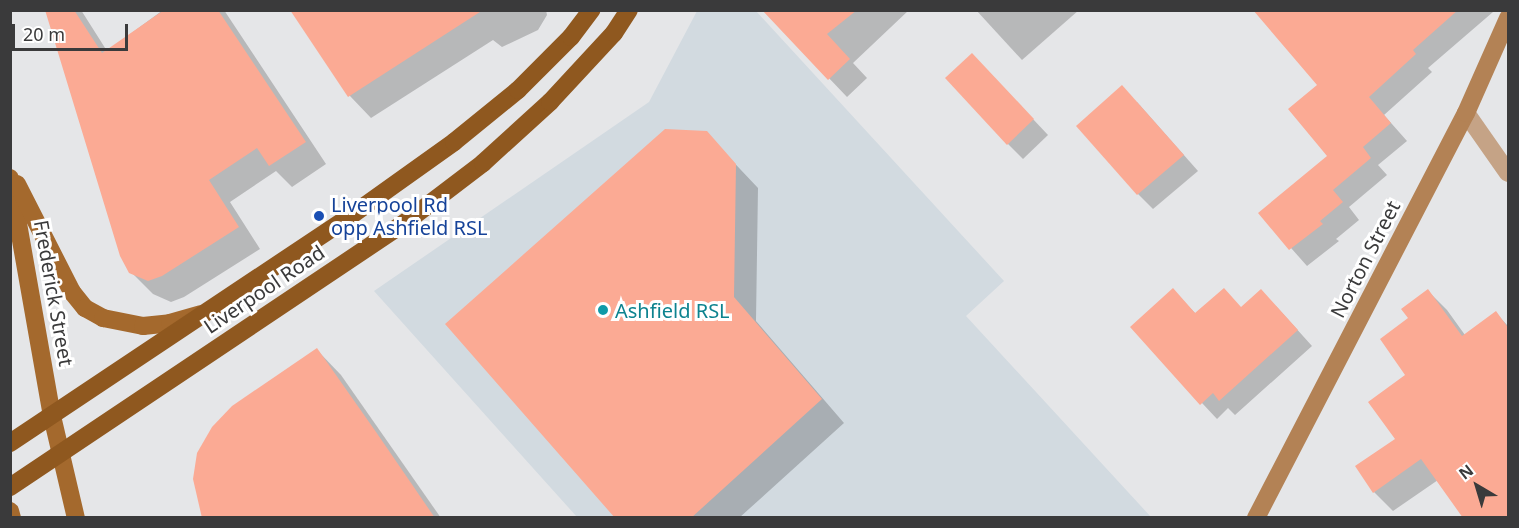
<!DOCTYPE html>
<style>
body{margin:0}
#map{position:relative;width:1519px;height:528px;overflow:hidden;background:#e5e6e8;font-family:"Noto Sans",sans-serif}
div>[style]{position:absolute}
[style*='--x']{left:calc(var(--x)*1px);top:calc(var(--y)*1px);width:calc(var(--w)*1px);rotate:calc(var(--a)*1deg)}
.built>*{inset:0;background:#d2dae0}
.shadow>*{inset:0;background:#0003}
.building>*{inset:0;background:#fbaa94}
.street>*{height:18px;margin:-9px;padding:0 9px;transform-origin:9px;border-radius:9px;background:#c5a386}
.secondary>*{height:18px;margin:-9px;padding:0 9px;transform-origin:9px;border-radius:9px;background:#b38255}
.primary>*{height:18px;margin:-9px;padding:0 9px;transform-origin:9px;border-radius:9px;background:#a4692d}
.highway>*{height:18px;margin:-9px;padding:0 9px;transform-origin:9px;border-radius:9px;background:#8f581f}
.dots>*{width:16px;height:16px;translate:-50% -50%;box-sizing:border-box;border:3px solid #fff;border-radius:50%}
span{translate:-50% -50%;white-space:nowrap;text-align:center;line-height:1.15;-webkit-text-stroke:6px #fff;paint-order:stroke}
.transit-label{font-size:20px;color:#164399}
.left{translate:0 -50%;text-align:left}
.street-label{font-size:20px;color:#3a3a3b}
.culture-label{font-size:20px;color:#0d838f}
.frame{position:absolute;inset:0;border:12px solid #3a3a3b;pointer-events:none}
.north{position:absolute;left:1447px;top:456px;width:60px;height:60px;-webkit-text-stroke:4px #fff;paint-order:stroke;rotate:322deg;font-size:16px;font-weight:700;line-height:24px;text-align:center;color:#3a3a3b}
.north::after{content:'';display:block;margin:auto;width:21px;height:27px;background:#3a3a3b;clip-path:polygon(50% 0,100% 100%,50% 72%,0 100%)}
.scale{position:absolute;left:12px;top:24px;width:116px;height:27px;box-sizing:border-box;border:3px solid #3a3a3b;border-top:0;padding-left:8px;font-size:18px;line-height:21px;white-space:nowrap;color:#3a3a3b;-webkit-text-stroke:4px #fff;paint-order:stroke}
</style>
<div id="map">
<div class="built">
<div style="clip-path:polygon(697px 11px,756px 11px,1004px 281px,966px 316px,1151px 517px,577px 517px,374px 291px,649px 102px)"></div>
</div>
<div class="shadow">
<div style="clip-path:polygon(47px 10px,81px 10px,107px 51px,163px 10px,224px 10px,326px 164px,292px 187px,276px 171px,230px 202px,260px 249px,184px 297px,171px 302px,153px 294px,131px 272px)"></div>
<div style="clip-path:polygon(292px 10px,546px 10px,547px 15px,538px 30px,502px 47px,493px 40px,371px 118px,350px 96px)"></div>
<div style="clip-path:polygon(764px 10px,909px 10px,853px 63px,867px 78px,847px 97px)"></div>
<div style="clip-path:polygon(976px 10px,1079px 10px,1022px 60px)"></div>
<div style="clip-path:polygon(1255px 10px,1493px 12px,1428px 68px,1432px 72px,1384px 115px,1407px 141px,1378px 165px,1387px 175px,1349px 207px,1359px 220px,1336px 239px,1339px 241px,1307px 266px,1260px 213px,1329px 156px,1320px 85px)"></div>
<div style="clip-path:polygon(987px 70px,1048px 135px,1023px 159px,1008px 144px)"></div>
<div style="clip-path:polygon(1137px 102px,1198px 171px,1153px 209px,1138px 194px)"></div>
<div style="clip-path:polygon(706px 133px,758px 188px,756px 321px,844px 423px,739px 518px,617px 518px)"></div>
<div style="clip-path:polygon(1173px 290px,1196px 314px,1276px 306px,1312px 346px,1235px 415px,1228px 408px,1217px 419px,1202px 403px)"></div>
<div style="clip-path:polygon(1428px 291px,1447px 310px,1465px 335px,1496px 313px,1508px 326px,1508px 518px,1438px 480px,1393px 511px,1374px 492px,1357px 466px,1397px 439px,1407px 375px,1410px 319px)"></div>
<div style="clip-path:polygon(317px 350px,341px 375px,441px 518px,203px 518px,194px 479px)"></div>
</div>
<div class="building">
<div style="clip-path:polygon(45px 10px,74px 10px,102px 53px,164px 10px,218px 10px,306px 142px,269px 166px,257px 148px,209px 180px,239px 227px,162px 276px,148px 281px,129px 273px,120px 256px)"></div>
<div style="clip-path:polygon(290px 10px,483px 10px,348px 97px)"></div>
<div style="clip-path:polygon(762px 10px,857px 10px,827px 34px,850px 59px,828px 80px)"></div>
<div style="clip-path:polygon(1253px 10px,1458px 10px,1413px 50px,1416px 54px,1369px 97px,1391px 123px,1363px 147px,1371px 158px,1333px 190px,1343px 202px,1320px 221px,1323px 224px,1289px 250px,1258px 213px,1327px 156px,1288px 109px,1317px 85px)"></div>
<div style="clip-path:polygon(972px 53px,1034px 119px,1007px 145px,945px 78px)"></div>
<div style="clip-path:polygon(1122px 85px,1184px 155px,1137px 195px,1076px 126px)"></div>
<div style="clip-path:polygon(665px 129px,707px 131px,736px 164px,734px 297px,822px 399px,691px 518px,615px 518px,445px 324px)"></div>
<div style="clip-path:polygon(1173px 288px,1195px 313px,1224px 288px,1241px 307px,1261px 289px,1298px 330px,1219px 401px,1213px 393px,1200px 405px,1130px 327px)"></div>
<div style="clip-path:polygon(1428px 289px,1462px 336px,1496px 311px,1509px 329px,1509px 518px,1463px 518px,1421px 459px,1373px 493px,1355px 466px,1395px 439px,1368px 402px,1405px 375px,1380px 339px,1408px 318px,1401px 309px)"></div>
<div style="clip-path:polygon(317px 348px,376px 432px,435px 518px,202px 518px,193px 479px,197px 453px,212px 427px,232px 406px)"></div>
</div>
<div class="street">
<div style="--x:1466;--y:113;--w:73;--a:55"></div>
</div>
<div class="secondary">
<div style="--x:1256;--y:518;--w:456;--a:-62.6"></div>
<div style="--x:1466;--y:113;--w:104;--a:-66.1"></div>
</div>
<div class="primary">
<div style="--x:10;--y:178;--w:242;--a:80"></div>
<div style="--x:52;--y:416;--w:105;--a:76.8"></div>
<div style="--x:17;--y:184;--w:121;--a:63"></div>
<div style="--x:72;--y:292;--w:21;--a:51"></div>
<div style="--x:85;--y:308;--w:21;--a:29"></div>
<div style="--x:103;--y:318;--w:41;--a:11.3"></div>
<div style="--x:143;--y:326;--w:27;--a:-6"></div>
<div style="--x:170;--y:323;--w:32;--a:-16"></div>
<div style="--x:10;--y:511;--w:7;--a:74"></div>
</div>
<div class="highway">
<div style="--x:10;--y:443;--w:407;--a:-33.7"></div>
<div style="--x:349;--y:217;--w:129;--a:-35.5"></div>
<div style="--x:454;--y:142;--w:82;--a:-39.1"></div>
<div style="--x:518;--y:90;--w:75;--a:-45"></div>
<div style="--x:571;--y:37;--w:34;--a:-53"></div>
<div style="--x:10;--y:487;--w:478;--a:-33.8"></div>
<div style="--x:407;--y:221;--w:96;--a:-37.3"></div>
<div style="--x:483;--y:163;--w:91;--a:-42.3"></div>
<div style="--x:550;--y:102;--w:94;--a:-47.2"></div>
<div style="--x:614;--y:33;--w:27;--a:-57"></div>
</div>
<div class="dots">
<div style="left:319px;top:216px;background:#1a4fb4"></div>
<div style="left:603px;top:310px;background:#0f9aa8"></div>
</div>
<div class="transit-label">
<span class="left" style="left:331px;top:216px">Liverpool Rd<br>opp Ashfield RSL</span>
</div>
<div class="street-label">
<span style="left:1365px;top:259px;rotate:-63deg">Norton Street</span>
<span style="left:264px;top:289px;rotate:-34deg">Liverpool Road</span>
<span style="left:54px;top:293px;rotate:80deg">Frederick Street</span>
</div>
<div class="culture-label">
<span class="left" style="left:615px;top:310px">Ashfield RSL</span>
</div>
<div class="frame"></div>
<div class="north">N</div>
<div class="scale">20 m</div>
</div>
